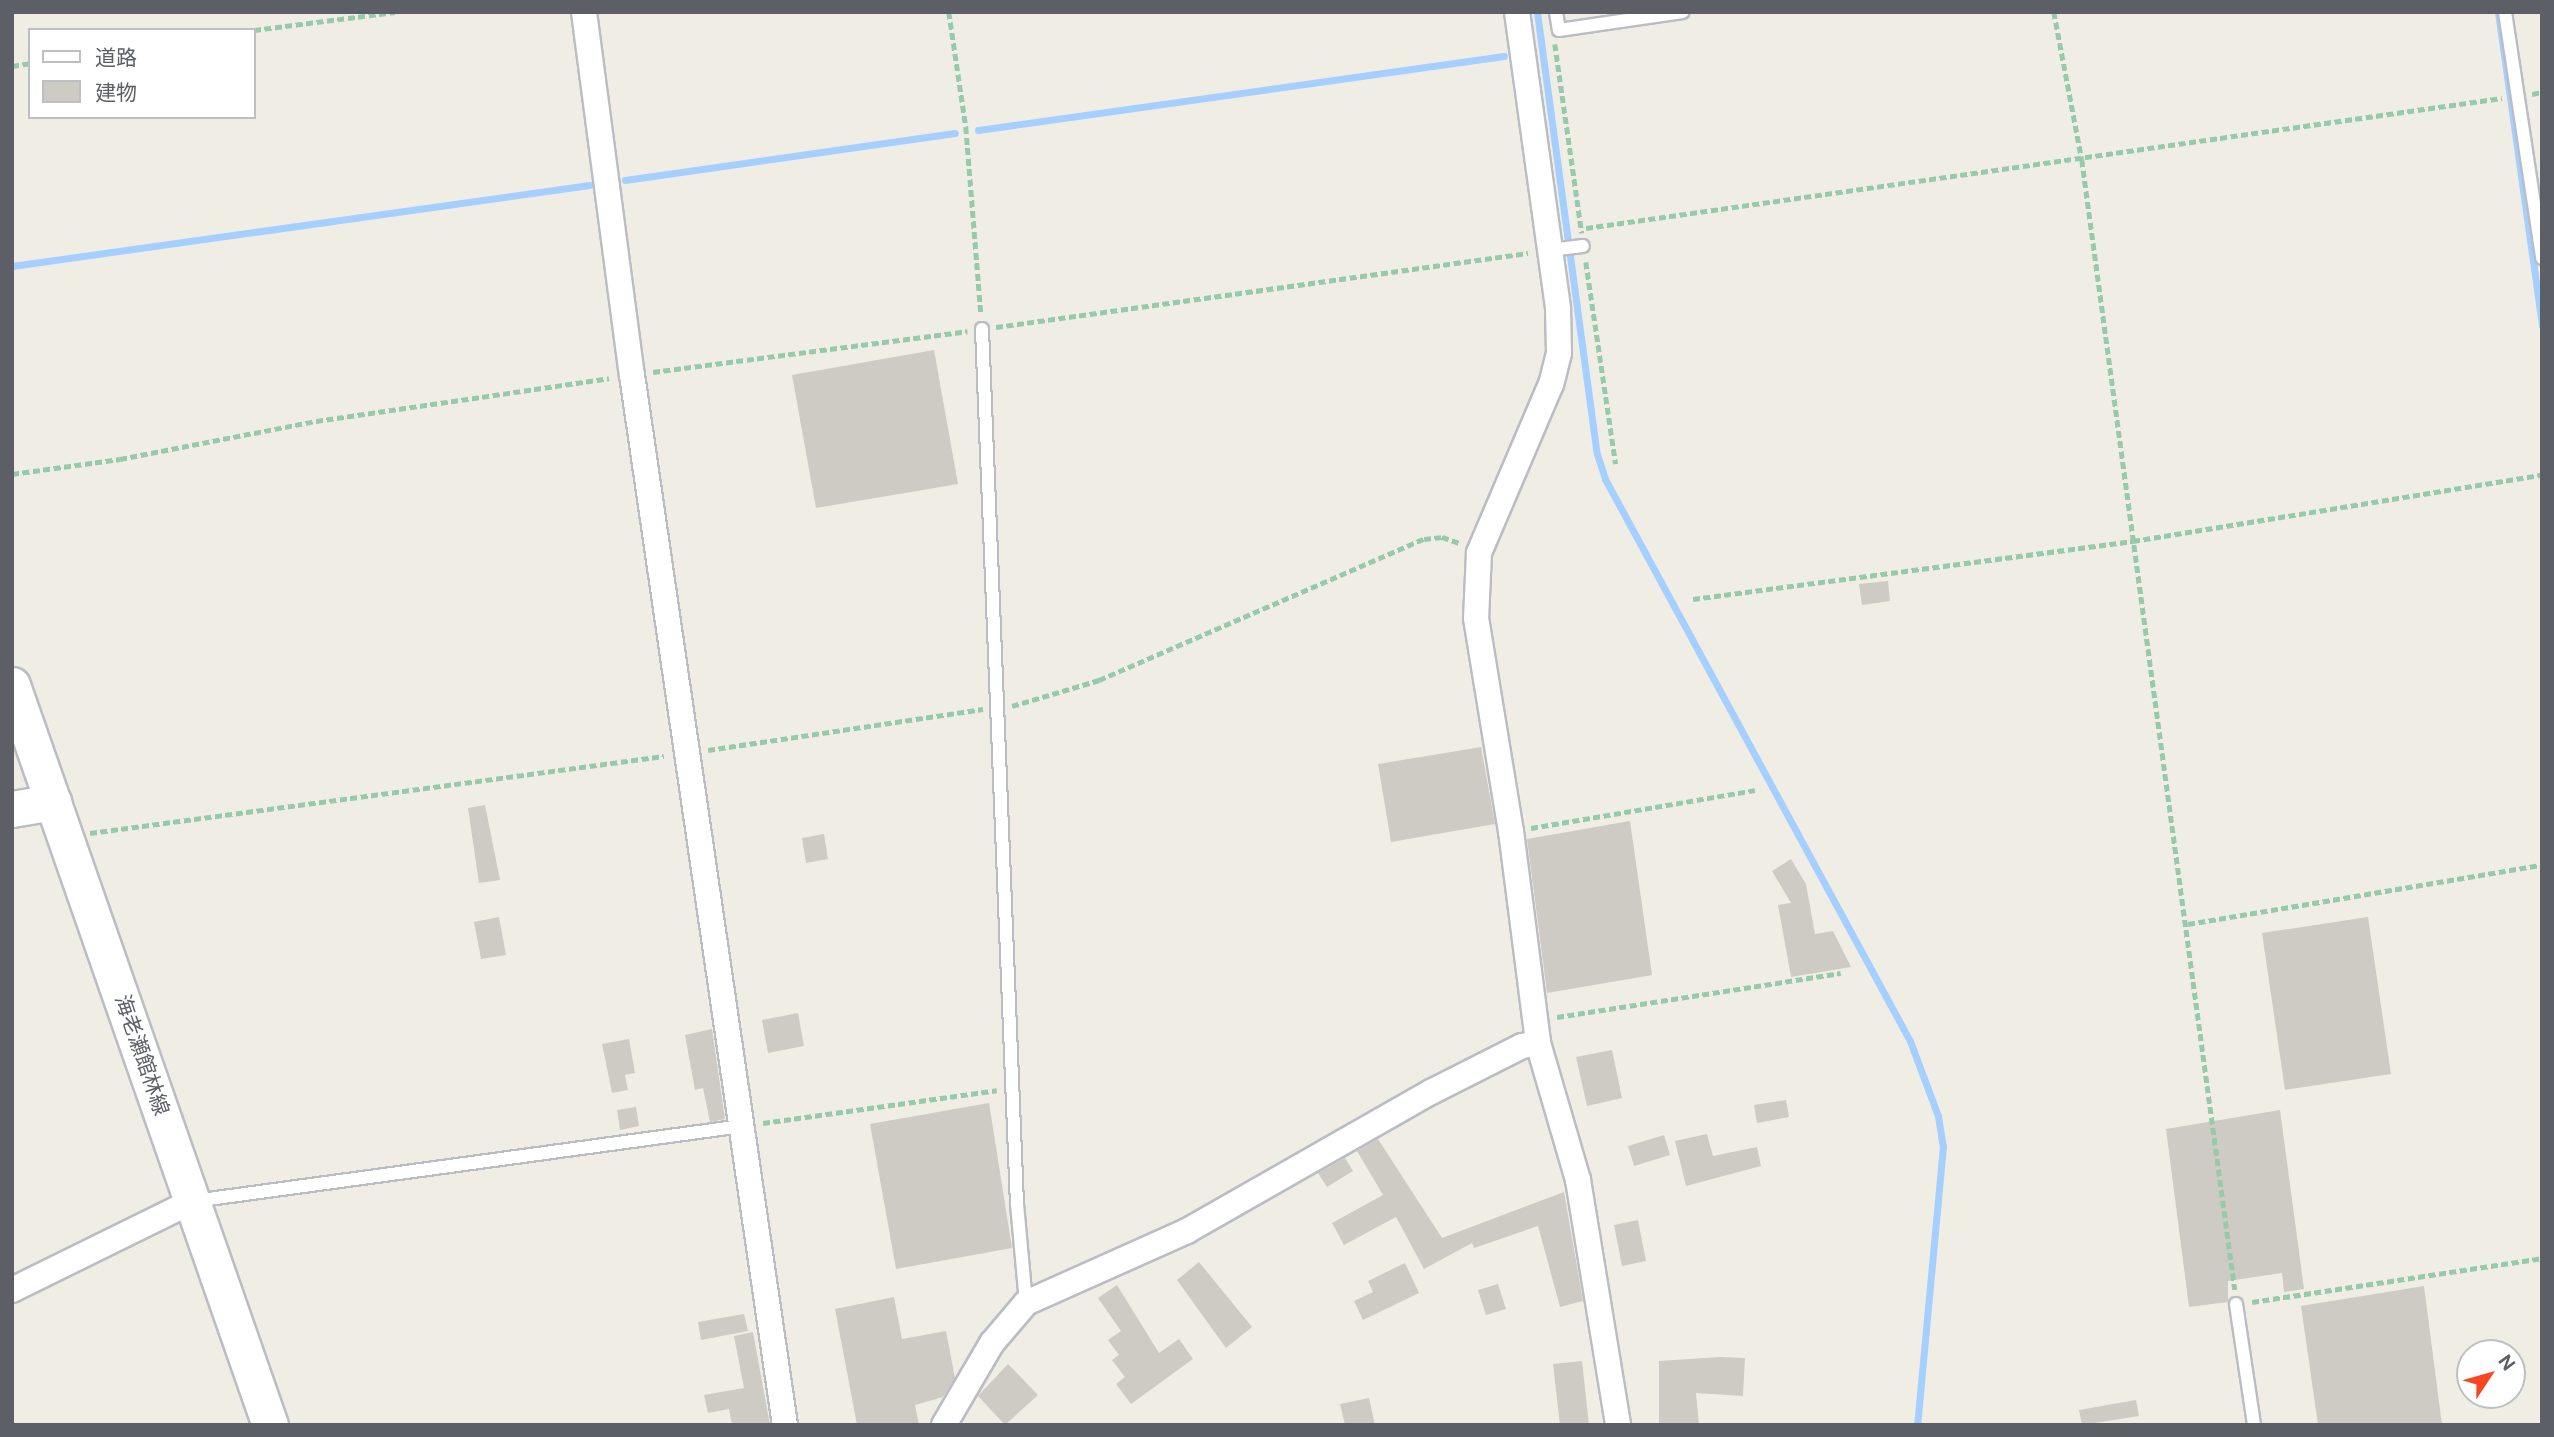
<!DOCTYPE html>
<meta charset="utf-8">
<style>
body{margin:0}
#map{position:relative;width:2554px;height:1437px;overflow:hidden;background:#f0eee4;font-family:"DM Sans","Noto Sans JP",sans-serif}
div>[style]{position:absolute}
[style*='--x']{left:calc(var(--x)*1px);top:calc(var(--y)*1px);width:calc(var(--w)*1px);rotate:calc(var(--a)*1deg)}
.stream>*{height:7px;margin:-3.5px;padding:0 3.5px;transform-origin:3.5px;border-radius:3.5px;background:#a4cfff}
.building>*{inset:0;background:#cdcbc3}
.path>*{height:4.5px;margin-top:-2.25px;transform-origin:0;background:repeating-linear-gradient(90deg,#96caaa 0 7px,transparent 0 10.5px)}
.roads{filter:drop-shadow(2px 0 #bbbdc4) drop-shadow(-2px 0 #bbbdc4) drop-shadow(0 2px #bbbdc4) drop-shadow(0 -2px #bbbdc4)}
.lane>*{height:12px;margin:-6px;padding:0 6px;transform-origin:6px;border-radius:6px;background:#fff}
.street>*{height:24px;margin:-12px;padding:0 12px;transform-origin:12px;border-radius:12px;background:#fff}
.secondary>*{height:35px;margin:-17.5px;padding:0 17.5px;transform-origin:17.5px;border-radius:17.5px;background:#fff}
span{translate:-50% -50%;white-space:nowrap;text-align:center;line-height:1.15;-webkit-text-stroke:7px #fff;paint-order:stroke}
.street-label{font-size:21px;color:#5c5f66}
.frame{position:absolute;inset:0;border:14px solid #5c5f66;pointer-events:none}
.legend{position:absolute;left:28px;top:28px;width:228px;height:91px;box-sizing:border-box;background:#fff;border:2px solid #bebfc2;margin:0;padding:9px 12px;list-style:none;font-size:21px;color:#5c5f66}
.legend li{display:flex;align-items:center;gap:14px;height:35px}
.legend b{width:35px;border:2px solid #bebfc2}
.north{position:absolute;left:2456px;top:1339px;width:70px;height:70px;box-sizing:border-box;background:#fff;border:2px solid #bebfc2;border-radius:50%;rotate:54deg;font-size:19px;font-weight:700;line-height:28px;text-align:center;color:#5c5f66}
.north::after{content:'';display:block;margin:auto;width:24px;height:32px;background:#f74622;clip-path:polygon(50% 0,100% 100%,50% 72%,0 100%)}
</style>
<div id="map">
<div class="stream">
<div style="--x:1537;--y:12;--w:446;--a:82.3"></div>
<div style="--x:1597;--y:454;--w:26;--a:72"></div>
<div style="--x:1605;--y:479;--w:639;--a:61.51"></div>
<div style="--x:1910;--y:1041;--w:80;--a:69.5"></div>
<div style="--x:1938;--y:1116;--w:30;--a:81"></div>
<div style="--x:1943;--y:1146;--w:280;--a:95.3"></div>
<div style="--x:2498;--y:12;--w:317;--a:82"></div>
<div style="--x:978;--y:130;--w:531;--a:-8.01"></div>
<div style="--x:625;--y:180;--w:333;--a:-8.1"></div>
<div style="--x:12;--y:266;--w:583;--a:-7.99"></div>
</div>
<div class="building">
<div style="clip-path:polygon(934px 350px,958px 484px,816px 508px,792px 375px)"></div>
<div style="clip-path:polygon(1888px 581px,1890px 601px,1862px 605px,1859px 584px)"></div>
<div style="clip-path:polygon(1481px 747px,1495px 824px,1391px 842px,1378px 764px)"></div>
<div style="clip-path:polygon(485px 805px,500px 880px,479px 883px,468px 808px)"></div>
<div style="clip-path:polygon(1630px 821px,1652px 975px,1547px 993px,1527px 839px)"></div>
<div style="clip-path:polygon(824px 834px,828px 859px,806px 863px,802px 838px)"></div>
<div style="clip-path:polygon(1791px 859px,1806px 884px,1815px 934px,1833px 931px,1851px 967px,1791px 977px,1778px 905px,1791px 903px,1772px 871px)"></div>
<div style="clip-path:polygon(499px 917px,506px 955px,481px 959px,474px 922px)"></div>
<div style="clip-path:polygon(2368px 917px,2391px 1074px,2285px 1090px,2262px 933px)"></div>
<div style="clip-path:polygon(798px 1013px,804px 1046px,768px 1053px,762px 1020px)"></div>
<div style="clip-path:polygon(712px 1029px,725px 1119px,710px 1122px,703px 1088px,695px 1090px,685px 1035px)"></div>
<div style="clip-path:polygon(629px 1039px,635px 1073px,625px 1075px,628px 1090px,612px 1093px,602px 1044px)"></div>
<div style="clip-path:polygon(1612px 1050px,1622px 1098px,1587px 1106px,1576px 1057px)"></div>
<div style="clip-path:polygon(1786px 1100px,1789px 1117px,1757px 1123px,1754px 1105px)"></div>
<div style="clip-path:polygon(989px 1103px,1012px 1248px,896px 1269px,870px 1124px)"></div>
<div style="clip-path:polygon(636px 1107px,639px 1126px,620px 1130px,617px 1110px)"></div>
<div style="clip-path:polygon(2280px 1110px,2304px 1289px,2284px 1292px,2282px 1273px,2228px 1281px,2228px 1302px,2189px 1307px,2166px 1129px)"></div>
<div style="clip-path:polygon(1707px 1134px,1713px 1156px,1757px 1147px,1761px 1166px,1686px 1186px,1675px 1141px)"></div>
<div style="clip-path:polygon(1664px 1135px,1670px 1155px,1634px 1166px,1628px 1146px)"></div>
<div style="clip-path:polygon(1378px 1139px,1442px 1238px,1564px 1192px,1583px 1301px,1560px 1307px,1538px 1226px,1474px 1248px,1472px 1243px,1424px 1269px,1396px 1217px,1344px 1245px,1332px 1223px,1383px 1195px,1357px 1151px)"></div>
<div style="clip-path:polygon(1345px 1158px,1353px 1171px,1327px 1187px,1318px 1173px)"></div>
<div style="clip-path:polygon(1638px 1220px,1646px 1261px,1622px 1266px,1614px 1225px)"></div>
<div style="clip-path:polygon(1199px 1262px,1252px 1327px,1226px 1348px,1177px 1280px)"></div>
<div style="clip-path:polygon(1405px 1263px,1419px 1293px,1363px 1320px,1354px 1301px,1373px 1292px,1368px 1281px)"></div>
<div style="clip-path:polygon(1498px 1284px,1506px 1309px,1486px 1315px,1478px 1290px)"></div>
<div style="clip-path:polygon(1117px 1285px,1159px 1353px,1179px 1339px,1193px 1359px,1131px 1404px,1116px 1384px,1125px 1377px,1112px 1360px,1119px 1355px,1108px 1340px,1121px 1331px,1098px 1298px)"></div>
<div style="clip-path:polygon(2424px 1286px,2442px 1425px,2318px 1425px,2301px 1306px)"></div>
<div style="clip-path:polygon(894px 1297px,902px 1339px,946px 1331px,955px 1378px,943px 1397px,915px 1405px,919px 1425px,857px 1425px,835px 1309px)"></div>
<div style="clip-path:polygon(744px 1314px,748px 1331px,701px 1340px,698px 1322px)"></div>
<div style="clip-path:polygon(753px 1332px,770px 1425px,732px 1425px,729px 1409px,708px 1413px,704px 1395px,744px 1388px,734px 1336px)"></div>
<div style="clip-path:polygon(1720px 1357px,1745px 1358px,1743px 1396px,1696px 1393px,1699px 1425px,1659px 1425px,1659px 1361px)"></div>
<div style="clip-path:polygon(1582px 1361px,1589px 1425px,1560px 1425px,1553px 1364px)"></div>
<div style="clip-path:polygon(1008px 1364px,1038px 1395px,1005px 1425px,978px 1396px)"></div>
<div style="clip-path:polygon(1369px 1398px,1375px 1425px,1345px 1425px,1340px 1404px)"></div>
<div style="clip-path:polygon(2136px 1400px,2139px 1416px,2082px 1425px,2079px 1410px)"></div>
</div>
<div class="path">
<div style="--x:949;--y:12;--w:116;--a:81.6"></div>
<div style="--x:966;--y:127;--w:189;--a:85.4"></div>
<div style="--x:2054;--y:12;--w:151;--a:79.3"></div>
<div style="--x:2082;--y:160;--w:1140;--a:82.29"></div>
<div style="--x:254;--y:30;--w:142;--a:-7.3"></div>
<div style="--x:1555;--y:44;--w:191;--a:81.9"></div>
<div style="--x:12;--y:66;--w:18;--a:-9"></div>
<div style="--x:2532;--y:94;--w:10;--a:-11"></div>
<div style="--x:1586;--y:228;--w:925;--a:-8.08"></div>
<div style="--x:1586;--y:262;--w:204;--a:81.6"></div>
<div style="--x:996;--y:327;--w:537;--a:-7.92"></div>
<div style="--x:653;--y:372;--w:317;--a:-7.4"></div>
<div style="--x:12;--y:474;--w:109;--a:-7.9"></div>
<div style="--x:120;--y:459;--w:200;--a:-11"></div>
<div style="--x:316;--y:421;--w:296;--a:-8.3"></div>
<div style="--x:1693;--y:599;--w:444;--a:-7.5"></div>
<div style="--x:2133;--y:541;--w:414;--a:-9.2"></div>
<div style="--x:1012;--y:706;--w:91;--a:-16.6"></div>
<div style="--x:1099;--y:680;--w:354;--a:-23.5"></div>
<div style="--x:1424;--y:539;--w:18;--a:-6"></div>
<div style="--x:1442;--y:537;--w:18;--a:19"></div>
<div style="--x:708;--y:750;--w:278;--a:-8.5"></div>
<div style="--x:1531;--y:828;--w:227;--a:-9.6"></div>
<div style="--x:90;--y:833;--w:579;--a:-7.64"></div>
<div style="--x:2188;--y:924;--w:359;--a:-9.5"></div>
<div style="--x:1557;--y:1017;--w:287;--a:-8.8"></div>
<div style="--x:763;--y:1123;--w:236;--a:-8"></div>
<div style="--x:2252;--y:1302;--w:293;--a:-8.6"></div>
</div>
<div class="roads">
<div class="lane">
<div style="--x:1556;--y:12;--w:18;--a:81"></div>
<div style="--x:1559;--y:30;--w:125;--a:-8.3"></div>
<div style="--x:2505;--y:12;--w:249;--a:81.4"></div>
<div style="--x:1550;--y:250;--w:33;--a:-7"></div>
<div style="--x:982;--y:329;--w:876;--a:87.71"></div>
<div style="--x:1017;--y:1204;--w:99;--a:84.8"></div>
<div style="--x:194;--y:1201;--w:553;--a:-7.79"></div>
<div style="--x:2236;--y:1304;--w:122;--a:81.5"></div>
</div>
<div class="street">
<div style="--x:584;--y:12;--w:366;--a:82.5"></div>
<div style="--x:632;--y:375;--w:1061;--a:81.71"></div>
<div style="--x:1517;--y:12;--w:300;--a:82.1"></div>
<div style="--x:1558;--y:309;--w:44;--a:88.7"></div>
<div style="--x:1559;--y:353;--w:32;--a:104"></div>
<div style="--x:1551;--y:384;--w:184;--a:113.1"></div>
<div style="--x:1479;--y:553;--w:65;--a:92.6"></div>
<div style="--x:1476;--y:618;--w:216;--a:80.7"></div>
<div style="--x:1511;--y:831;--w:214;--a:82.7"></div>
<div style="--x:1538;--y:1043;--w:143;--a:73.7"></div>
<div style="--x:1578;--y:1180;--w:248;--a:80.7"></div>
<div style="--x:12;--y:1290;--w:202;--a:-26.2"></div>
<div style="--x:944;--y:1425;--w:95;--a:-59.7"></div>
<div style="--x:992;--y:1343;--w:52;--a:-49.6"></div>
<div style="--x:1026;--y:1303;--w:176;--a:-24.1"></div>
<div style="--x:1187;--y:1231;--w:281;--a:-29.7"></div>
<div style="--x:1431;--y:1092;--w:102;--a:-26.8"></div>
<div style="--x:1522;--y:1046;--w:16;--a:-11"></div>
</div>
<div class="secondary">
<div style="--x:12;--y:685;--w:784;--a:70.78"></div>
<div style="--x:12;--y:809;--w:42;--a:-9.7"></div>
</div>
</div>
<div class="street-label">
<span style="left:142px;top:1055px;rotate:71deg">海老瀬館林線</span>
</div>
<div class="frame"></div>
<ul class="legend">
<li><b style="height:9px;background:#fff"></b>道路</li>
<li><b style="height:19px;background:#cdcbc3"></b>建物</li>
</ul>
<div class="north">N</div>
</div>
